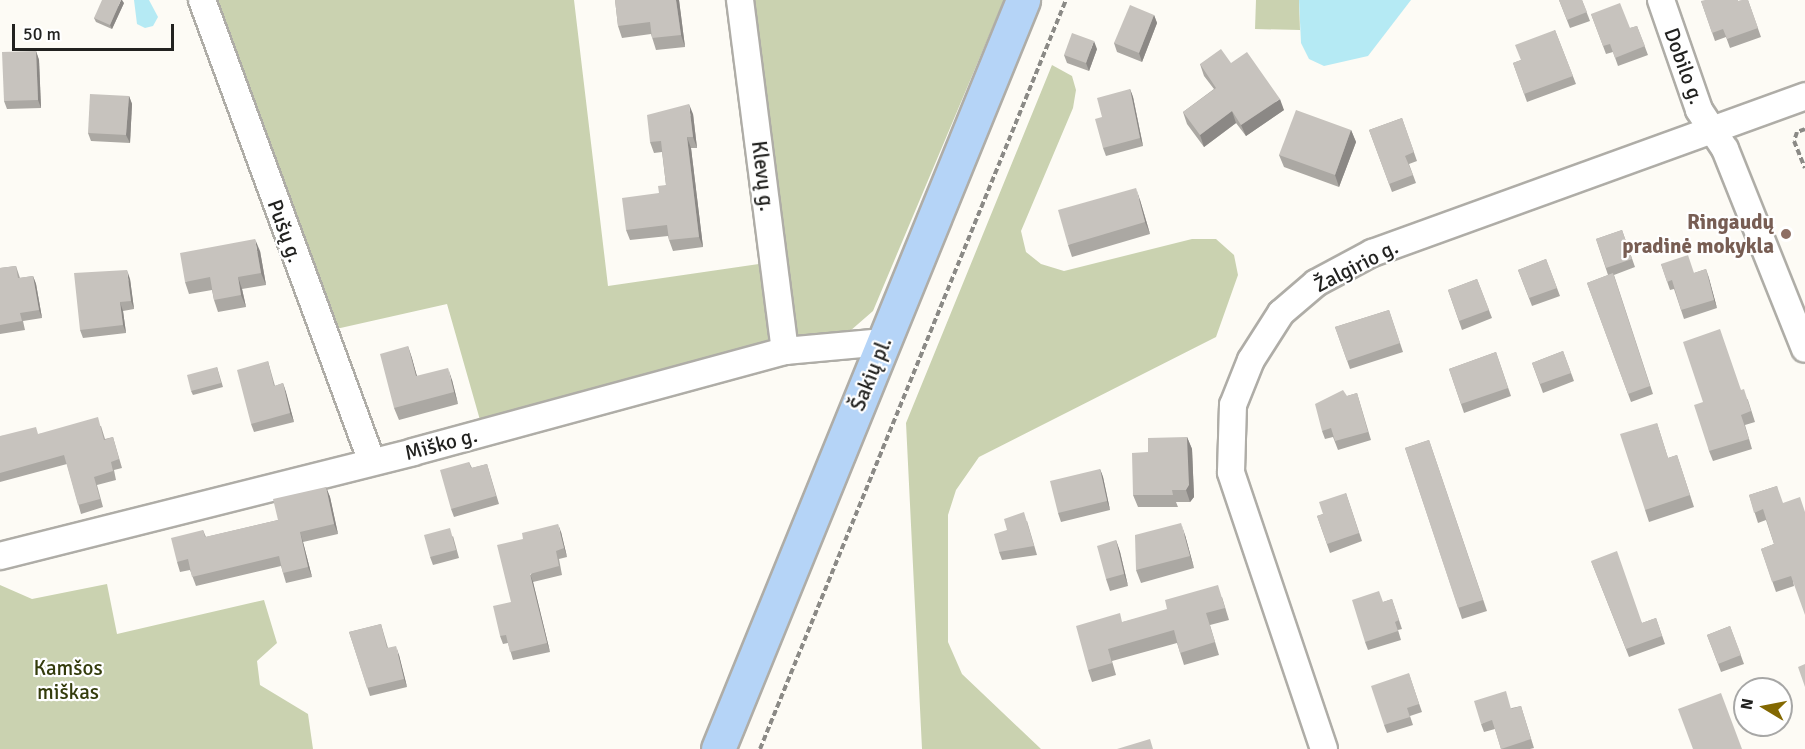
<!DOCTYPE html>
<meta charset="utf-8">
<style>
body{margin:0}
#map{position:relative;width:1805px;height:749px;overflow:hidden;background:#fdfbf5;font-family:Signika,sans-serif}
div>[style]{position:absolute}
[style*='--x']{left:calc(var(--x)*1px);top:calc(var(--y)*1px);width:calc(var(--w)*1px);rotate:calc(var(--a)*1deg)}
.green>*{inset:0;background:#cad2b0}
.water>*{inset:0;background:#b5eaf4}
.path>*{height:4px;margin-top:-2px;transform-origin:0;background:repeating-linear-gradient(90deg,#8b8a86 0 6px,transparent 0 9px)}
.roads{filter:drop-shadow(2px 0 #afada7) drop-shadow(-2px 0 #afada7) drop-shadow(0 2px #afada7) drop-shadow(0 -2px #afada7)}
.minor>*{height:26px;margin:-13px;padding:0 13px;transform-origin:13px;border-radius:13px;background:#fff}
.primary>*{height:33px;margin:-16.5px;padding:0 16.5px;transform-origin:16.5px;border-radius:16.5px;background:#b5d4f7}
.wall>*{inset:0;background:#aba8a3}
.shaded-wall>*{inset:0;background:#8b8885}
.building>*{inset:0;background:#c7c3be}
.dots>*{width:16px;height:16px;translate:-50% -50%;box-sizing:border-box;border:3px solid #fff;border-radius:50%}
span{translate:-50% -50%;white-space:nowrap;text-align:center;line-height:1.15;-webkit-text-stroke:4.5px #fff;paint-order:stroke}
.street-label{font-size:21px;color:#222220}
.education-label{font-size:21px;color:#785e54;font-weight:700}
.right{translate:-100% -50%;text-align:right}
.park-label{font-size:21px;color:#343c0c}
.north{position:absolute;left:1733px;top:677px;width:60px;height:60px;box-sizing:border-box;background:#fff;border:2px solid #a7a7a6;border-radius:50%;rotate:280deg;font-size:16px;font-weight:700;line-height:24px;text-align:center;color:#222220}
.north::after{content:'';display:block;margin:auto;width:21px;height:27px;background:#836801;clip-path:polygon(50% 0,100% 100%,50% 72%,0 100%)}
.scale{position:absolute;left:12px;top:24px;width:162px;height:27px;box-sizing:border-box;border:3px solid #222220;border-top:0;padding-left:8px;font-size:18px;line-height:21px;white-space:nowrap;color:#222220;-webkit-text-stroke:4px #fff;paint-order:stroke}
</style>
<div id="map">
<div class="green">
<div style="clip-path:polygon(217px 0,574px 0,608px 286px,787px 260px,754px 0,1004px 0,873px 311px,850px 331px,716px 359px,480px 420px,447px 304px,336px 329px)"></div>
<div style="clip-path:polygon(1256px 0,1299px 0,1300px 30px,1255px 29px)"></div>
<div style="clip-path:polygon(1052px 65px,1072px 76px,1076px 90px,1073px 108px,1021px 231px,1026px 252px,1041px 264px,1064px 271px,1192px 239px,1216px 239px,1234px 255px,1238px 275px,1216px 337px,979px 457px,956px 490px,948px 515px,948px 642px,962px 674px,1041px 749px,922px 749px,906px 423px)"></div>
<div style="clip-path:polygon(107px 584px,117px 634px,264px 600px,277px 643px,257px 661px,260px 685px,308px 714px,313px 749px,0 749px,0 585px,32px 599px)"></div>
</div>
<div class="water">
<div style="clip-path:polygon(134px 0,149px 0,158px 17px,153px 26px,145px 28px,137px 24px)"></div>
<div style="clip-path:polygon(1299px 0,1411px 0,1368px 56px,1324px 66px,1309px 59px,1301px 43px)"></div>
</div>
<div class="path">
<div style="--x:1805;--y:129;--w:9;--a:159"></div>
<div style="--x:1797;--y:132;--w:9;--a:108"></div>
<div style="--x:1794;--y:141;--w:29;--a:68"></div>
<div style="--x:760;--y:749;--w:809;--a:-67.78"></div>
</div>
<div class="roads">
<div class="minor">
<div style="--x:202;--y:0;--w:491;--a:69.8"></div>
<div style="--x:740;--y:0;--w:354;--a:82.7"></div>
<div style="--x:1661;--y:0;--w:116;--a:70.9"></div>
<div style="--x:1699;--y:110;--w:47;--a:56.3"></div>
<div style="--x:1725;--y:149;--w:215;--a:68.2"></div>
<div style="--x:0;--y:556;--w:426;--a:-14.1"></div>
<div style="--x:413;--y:452;--w:385;--a:-15.2"></div>
<div style="--x:785;--y:351;--w:99;--a:-5.2"></div>
<div style="--x:1324;--y:749;--w:292;--a:-108.6"></div>
<div style="--x:1231;--y:472;--w:67;--a:-88.3"></div>
<div style="--x:1233;--y:405;--w:48;--a:-68.2"></div>
<div style="--x:1251;--y:360;--w:56;--a:-57.4"></div>
<div style="--x:1281;--y:313;--w:46;--a:-40.6"></div>
<div style="--x:1316;--y:283;--w:64;--a:-28.2"></div>
<div style="--x:1372;--y:253;--w:461;--a:-19.9"></div>
</div>
<div class="primary">
<div style="--x:718;--y:749;--w:809;--a:-67.84"></div>
</div>
</div>
<div class="wall">
<div style="clip-path:polygon(615px 0,679px 0,685px 47px,656px 50px,651px 34px,622px 38px,618px 26px)"></div>
<div style="clip-path:polygon(1559px 0,1582px 0,1590px 21px,1570px 28px)"></div>
<div style="clip-path:polygon(1748px 0,1761px 37px,1730px 48px,1726px 37px,1715px 41px,1701px 1px,1738px 1px)"></div>
<div style="clip-path:polygon(124px 3px,112px 29px,96px 22px,94px 18px)"></div>
<div style="clip-path:polygon(1591px 14px,1630px 28px,1637px 26px,1648px 55px,1618px 66px,1613px 52px,1606px 54px)"></div>
<div style="clip-path:polygon(1154px 15px,1157px 23px,1142px 62px,1117px 52px,1114px 43px)"></div>
<div style="clip-path:polygon(1555px 30px,1576px 84px,1527px 102px,1513px 63px,1521px 60px)"></div>
<div style="clip-path:polygon(1097px 49px,1089px 71px,1067px 63px,1064px 55px)"></div>
<div style="clip-path:polygon(36px 51px,39px 60px,41px 108px,7px 109px,4px 101px)"></div>
<div style="clip-path:polygon(1231px 63px,1284px 110px,1246px 136px,1236px 123px,1204px 147px,1187px 124px,1183px 112px,1214px 89px,1204px 76px,1200px 64px)"></div>
<div style="clip-path:polygon(1130px 89px,1133px 97px,1143px 146px,1106px 156px,1103px 148px,1102px 117px)"></div>
<div style="clip-path:polygon(129px 96px,132px 104px,130px 143px,91px 141px,88px 133px)"></div>
<div style="clip-path:polygon(693px 114px,697px 148px,691px 148px,703px 247px,673px 251px,669px 240px,668px 236px,630px 240px,626px 230px,666px 185px,662px 152px,654px 153px,650px 142px)"></div>
<div style="clip-path:polygon(1402px 118px,1417px 161px,1409px 164px,1416px 183px,1392px 192px,1369px 130px)"></div>
<div style="clip-path:polygon(1351px 130px,1356px 142px,1339px 187px,1284px 167px,1279px 155px)"></div>
<div style="clip-path:polygon(1140px 200px,1150px 234px,1072px 257px,1068px 245px)"></div>
<div style="clip-path:polygon(1622px 230px,1635px 267px,1614px 275px,1653px 394px,1631px 402px,1587px 283px,1608px 275px,1596px 239px)"></div>
<div style="clip-path:polygon(260px 251px,266px 285px,242px 289px,246px 307px,218px 312px,214px 300px,212px 290px,189px 294px,185px 282px)"></div>
<div style="clip-path:polygon(1546px 259px,1560px 296px,1532px 306px,1518px 270px)"></div>
<div style="clip-path:polygon(1661px 264px,1694px 273px,1706px 269px,1717px 308px,1684px 319px,1674px 289px,1670px 290px)"></div>
<div style="clip-path:polygon(16px 266px,20px 278px,33px 276px,36px 284px,42px 318px,23px 321px,25px 330px,0 334px,0 268px)"></div>
<div style="clip-path:polygon(130px 279px,134px 309px,123px 311px,126px 333px,83px 338px,80px 330px)"></div>
<div style="clip-path:polygon(1477px 279px,1492px 318px,1462px 330px,1448px 290px)"></div>
<div style="clip-path:polygon(1389px 310px,1403px 352px,1350px 369px,1335px 327px)"></div>
<div style="clip-path:polygon(408px 346px,417px 376px,452px 380px,458px 404px,399px 420px,394px 408px)"></div>
<div style="clip-path:polygon(1563px 351px,1574px 381px,1543px 393px,1532px 363px)"></div>
<div style="clip-path:polygon(1496px 352px,1511px 396px,1464px 413px,1449px 369px)"></div>
<div style="clip-path:polygon(268px 361px,275px 386px,283px 383px,294px 422px,254px 432px,251px 424px)"></div>
<div style="clip-path:polygon(217px 367px,223px 387px,193px 395px,191px 391px)"></div>
<div style="clip-path:polygon(1741px 390px,1748px 400px,1755px 422px,1745px 425px,1752px 449px,1713px 461px,1709px 451px,1703px 402px)"></div>
<div style="clip-path:polygon(1357px 393px,1371px 440px,1338px 450px,1333px 437px,1325px 439px,1322px 431px,1347px 396px)"></div>
<div style="clip-path:polygon(1657px 423px,1668px 458px,1677px 455px,1694px 507px,1649px 522px,1645px 510px)"></div>
<div style="clip-path:polygon(101px 426px,105px 439px,113px 437px,122px 468px,114px 470px,116px 480px,97px 485px,103px 507px,81px 514px,67px 464px,0 482px,0 436px,39px 434px)"></div>
<div style="clip-path:polygon(1187px 437px,1192px 449px,1194px 497px,1190px 502px,1176px 502px,1178px 507px,1138px 507px,1133px 495px,1148px 452px)"></div>
<div style="clip-path:polygon(1429px 440px,1487px 611px,1462px 619px,1405px 448px)"></div>
<div style="clip-path:polygon(469px 462px,472px 468px,487px 464px,499px 504px,454px 517px,451px 509px)"></div>
<div style="clip-path:polygon(1100px 469px,1103px 477px,1110px 510px,1061px 522px,1058px 513px)"></div>
<div style="clip-path:polygon(1777px 486px,1794px 586px,1776px 592px,1761px 549px,1774px 544px,1766px 520px,1758px 523px,1749px 495px)"></div>
<div style="clip-path:polygon(326px 487px,330px 497px,338px 534px,303px 542px,312px 577px,286px 583px,281px 566px,196px 586px,190px 570px,180px 572px,177px 562px,203px 530px,206px 537px,278px 520px)"></div>
<div style="clip-path:polygon(1346px 493px,1362px 541px,1330px 553px,1317px 516px,1323px 514px)"></div>
<div style="clip-path:polygon(1027px 521px,1037px 555px,1002px 560px,999px 552px,1007px 530px)"></div>
<div style="clip-path:polygon(561px 532px,567px 557px,559px 559px,562px 575px,533px 582px,550px 652px,513px 660px,508px 643px,503px 644px,500px 636px,511px 602px)"></div>
<div style="clip-path:polygon(1185px 535px,1194px 568px,1141px 583px,1136px 570px)"></div>
<div style="clip-path:polygon(453px 536px,459px 558px,433px 565px,430px 557px)"></div>
<div style="clip-path:polygon(1116px 540px,1120px 552px,1128px 586px,1110px 591px,1106px 579px)"></div>
<div style="clip-path:polygon(1591px 561px,1642px 623px,1656px 618px,1665px 644px,1629px 657px)"></div>
<div style="clip-path:polygon(1222px 597px,1229px 620px,1210px 625px,1219px 655px,1184px 665px,1177px 643px,1112px 661px,1116px 675px,1092px 682px,1088px 670px,1123px 622px)"></div>
<div style="clip-path:polygon(1392px 599px,1402px 629px,1398px 630px,1401px 640px,1368px 650px,1365px 642px,1383px 602px)"></div>
<div style="clip-path:polygon(381px 624px,388px 648px,399px 655px,407px 687px,370px 696px,349px 632px)"></div>
<div style="clip-path:polygon(1730px 626px,1744px 664px,1721px 672px,1707px 635px)"></div>
<div style="clip-path:polygon(1409px 674px,1422px 712px,1410px 716px,1413px 725px,1387px 733px,1384px 725px)"></div>
<div style="clip-path:polygon(1521px 706px,1534px 748px,1530px 749px,1501px 749px,1495px 729px,1484px 732px,1481px 724px,1512px 708px)"></div>
</div>
<div class="shaded-wall">
<div style="clip-path:polygon(121px 0,122px 0,124px 3px,112px 29px,110px 25px)"></div>
<div style="clip-path:polygon(676px 0,679px 0,685px 47px,681px 35px)"></div>
<div style="clip-path:polygon(1154px 15px,1157px 23px,1142px 62px,1139px 53px)"></div>
<div style="clip-path:polygon(1094px 41px,1097px 49px,1089px 71px,1086px 63px)"></div>
<div style="clip-path:polygon(36px 51px,39px 60px,41px 108px,38px 100px)"></div>
<div style="clip-path:polygon(1130px 89px,1133px 97px,1143px 146px,1140px 138px)"></div>
<div style="clip-path:polygon(129px 96px,132px 104px,130px 143px,126px 135px)"></div>
<div style="clip-path:polygon(1280px 99px,1284px 110px,1246px 136px,1241px 125px)"></div>
<div style="clip-path:polygon(689px 104px,693px 114px,697px 148px,693px 137px)"></div>
<div style="clip-path:polygon(1232px 111px,1236px 123px,1204px 147px,1200px 135px)"></div>
<div style="clip-path:polygon(1351px 130px,1356px 142px,1339px 187px,1335px 175px)"></div>
<div style="clip-path:polygon(687px 137px,691px 148px,703px 247px,699px 237px)"></div>
<div style="clip-path:polygon(1136px 188px,1140px 200px,1150px 234px,1145px 222px)"></div>
<div style="clip-path:polygon(255px 239px,260px 251px,266px 285px,261px 273px)"></div>
<div style="clip-path:polygon(1706px 269px,1709px 278px,1717px 308px,1714px 300px)"></div>
<div style="clip-path:polygon(127px 270px,130px 279px,134px 309px,131px 301px)"></div>
<div style="clip-path:polygon(33px 276px,36px 284px,42px 318px,39px 310px)"></div>
<div style="clip-path:polygon(238px 277px,242px 289px,246px 307px,241px 295px)"></div>
<div style="clip-path:polygon(120px 302px,123px 311px,126px 333px,123px 325px)"></div>
<div style="clip-path:polygon(408px 346px,412px 358px,420px 388px,416px 376px)"></div>
<div style="clip-path:polygon(448px 368px,452px 380px,458px 404px,454px 392px)"></div>
<div style="clip-path:polygon(283px 383px,286px 392px,294px 422px,290px 413px)"></div>
<div style="clip-path:polygon(1187px 437px,1192px 449px,1194px 497px,1190px 502px,1186px 490px)"></div>
<div style="clip-path:polygon(1100px 469px,1103px 477px,1110px 510px,1107px 501px)"></div>
<div style="clip-path:polygon(326px 487px,330px 497px,338px 534px,334px 524px)"></div>
<div style="clip-path:polygon(1181px 523px,1185px 535px,1194px 568px,1190px 556px)"></div>
<div style="clip-path:polygon(558px 524px,561px 532px,567px 557px,564px 548px)"></div>
<div style="clip-path:polygon(300px 532px,303px 542px,312px 577px,308px 567px)"></div>
<div style="clip-path:polygon(1116px 540px,1120px 552px,1128px 586px,1124px 574px)"></div>
<div style="clip-path:polygon(530px 574px,533px 582px,550px 652px,547px 643px)"></div>
<div style="clip-path:polygon(396px 646px,399px 655px,407px 687px,404px 679px)"></div>
</div>
<div class="building">
<div style="clip-path:polygon(102px 0,121px 0,110px 25px,94px 18px)"></div>
<div style="clip-path:polygon(615px 0,676px 0,681px 35px,652px 38px,650px 22px,618px 26px)"></div>
<div style="clip-path:polygon(1559px 0,1582px 0,1587px 12px,1567px 20px)"></div>
<div style="clip-path:polygon(1705px 0,1738px 0,1738px 1px,1742px 0,1748px 0,1758px 28px,1727px 39px,1723px 29px,1712px 33px,1701px 1px)"></div>
<div style="clip-path:polygon(1620px 3px,1630px 28px,1637px 26px,1645px 46px,1615px 58px,1610px 44px,1603px 46px,1591px 14px)"></div>
<div style="clip-path:polygon(1130px 5px,1154px 15px,1139px 53px,1114px 43px)"></div>
<div style="clip-path:polygon(1555px 30px,1573px 76px,1524px 94px,1513px 63px,1521px 60px,1515px 45px)"></div>
<div style="clip-path:polygon(1072px 33px,1094px 41px,1086px 63px,1064px 55px)"></div>
<div style="clip-path:polygon(1221px 49px,1231px 63px,1247px 52px,1280px 99px,1241px 125px,1232px 111px,1200px 135px,1183px 112px,1216px 88px,1200px 64px)"></div>
<div style="clip-path:polygon(36px 51px,38px 100px,4px 101px,2px 52px)"></div>
<div style="clip-path:polygon(1130px 89px,1140px 138px,1103px 148px,1095px 119px,1102px 117px,1097px 98px)"></div>
<div style="clip-path:polygon(90px 94px,129px 96px,126px 135px,88px 133px)"></div>
<div style="clip-path:polygon(689px 104px,693px 137px,687px 137px,699px 237px,669px 240px,667px 225px,626px 230px,622px 198px,659px 193px,658px 186px,666px 185px,661px 141px,650px 142px,647px 115px)"></div>
<div style="clip-path:polygon(1296px 110px,1351px 130px,1335px 175px,1279px 155px)"></div>
<div style="clip-path:polygon(1402px 118px,1414px 152px,1405px 156px,1413px 175px,1389px 184px,1369px 130px)"></div>
<div style="clip-path:polygon(1136px 188px,1145px 222px,1068px 245px,1058px 210px)"></div>
<div style="clip-path:polygon(1622px 230px,1632px 259px,1606px 268px,1596px 239px)"></div>
<div style="clip-path:polygon(255px 239px,261px 273px,238px 277px,241px 295px,214px 300px,210px 277px,185px 282px,180px 253px)"></div>
<div style="clip-path:polygon(1688px 255px,1694px 273px,1706px 269px,1714px 300px,1681px 310px,1672px 280px,1667px 282px,1661px 264px)"></div>
<div style="clip-path:polygon(1546px 259px,1557px 288px,1529px 298px,1518px 270px)"></div>
<div style="clip-path:polygon(16px 266px,18px 278px,33px 276px,39px 310px,20px 313px,22px 321px,0 325px,0 268px)"></div>
<div style="clip-path:polygon(127px 270px,131px 301px,120px 302px,123px 325px,80px 330px,74px 273px)"></div>
<div style="clip-path:polygon(1613px 273px,1650px 386px,1628px 394px,1587px 283px)"></div>
<div style="clip-path:polygon(1477px 279px,1489px 310px,1459px 321px,1448px 290px)"></div>
<div style="clip-path:polygon(1389px 310px,1400px 343px,1347px 361px,1335px 327px)"></div>
<div style="clip-path:polygon(1720px 329px,1741px 390px,1744px 389px,1751px 411px,1741px 415px,1749px 439px,1709px 451px,1694px 405px,1703px 402px,1683px 342px)"></div>
<div style="clip-path:polygon(408px 346px,416px 376px,448px 368px,454px 392px,394px 408px,380px 354px)"></div>
<div style="clip-path:polygon(1563px 351px,1571px 373px,1540px 384px,1532px 363px)"></div>
<div style="clip-path:polygon(1496px 352px,1508px 388px,1461px 404px,1449px 369px)"></div>
<div style="clip-path:polygon(268px 361px,274px 386px,283px 383px,290px 413px,251px 424px,237px 370px)"></div>
<div style="clip-path:polygon(217px 367px,221px 383px,191px 391px,187px 375px)"></div>
<div style="clip-path:polygon(1343px 390px,1347px 396px,1357px 393px,1368px 432px,1335px 441px,1331px 428px,1322px 431px,1315px 404px)"></div>
<div style="clip-path:polygon(98px 417px,104px 440px,113px 437px,119px 459px,111px 462px,113px 471px,94px 477px,100px 499px,78px 505px,64px 455px,0 473px,0 436px,36px 427px,38px 434px)"></div>
<div style="clip-path:polygon(1657px 423px,1668px 458px,1677px 455px,1690px 495px,1645px 510px,1620px 434px)"></div>
<div style="clip-path:polygon(1187px 437px,1189px 485px,1186px 490px,1172px 490px,1173px 495px,1133px 495px,1132px 453px,1148px 452px,1148px 438px)"></div>
<div style="clip-path:polygon(1429px 440px,1483px 600px,1458px 608px,1405px 448px)"></div>
<div style="clip-path:polygon(469px 462px,471px 468px,487px 464px,496px 496px,451px 509px,440px 470px)"></div>
<div style="clip-path:polygon(1100px 469px,1107px 501px,1058px 513px,1050px 481px)"></div>
<div style="clip-path:polygon(1777px 486px,1783px 503px,1800px 497px,1805px 512px,1805px 615px,1791px 576px,1772px 582px,1761px 549px,1774px 544px,1763px 509px,1754px 513px,1749px 495px)"></div>
<div style="clip-path:polygon(326px 487px,334px 524px,300px 532px,308px 567px,283px 573px,279px 556px,192px 577px,188px 559px,177px 562px,171px 538px,203px 530px,205px 537px,278px 520px,273px 499px)"></div>
<div style="clip-path:polygon(1346px 493px,1359px 533px,1327px 544px,1317px 516px,1323px 514px,1319px 502px)"></div>
<div style="clip-path:polygon(1024px 512px,1034px 546px,999px 552px,994px 534px,1007px 530px,1004px 519px)"></div>
<div style="clip-path:polygon(1181px 523px,1190px 556px,1136px 570px,1135px 535px)"></div>
<div style="clip-path:polygon(558px 524px,564px 548px,556px 551px,559px 566px,530px 574px,547px 643px,510px 652px,506px 635px,500px 636px,493px 606px,511px 602px,497px 545px,523px 539px,522px 533px)"></div>
<div style="clip-path:polygon(450px 528px,456px 550px,430px 557px,424px 535px)"></div>
<div style="clip-path:polygon(1116px 540px,1124px 574px,1106px 579px,1097px 546px)"></div>
<div style="clip-path:polygon(1617px 551px,1642px 623px,1656px 618px,1662px 636px,1626px 649px,1591px 561px)"></div>
<div style="clip-path:polygon(1218px 585px,1225px 608px,1206px 613px,1215px 642px,1180px 653px,1174px 630px,1108px 649px,1112px 663px,1088px 670px,1076px 626px,1120px 613px,1122px 622px,1167px 609px,1165px 600px)"></div>
<div style="clip-path:polygon(1379px 591px,1383px 602px,1392px 599px,1399px 620px,1395px 622px,1398px 631px,1365px 642px,1352px 600px)"></div>
<div style="clip-path:polygon(381px 624px,387px 648px,396px 646px,404px 679px,367px 688px,349px 632px)"></div>
<div style="clip-path:polygon(1730px 626px,1741px 655px,1718px 664px,1707px 635px)"></div>
<div style="clip-path:polygon(1805px 664px,1805px 687px,1798px 667px)"></div>
<div style="clip-path:polygon(1409px 673px,1419px 704px,1407px 708px,1410px 717px,1384px 725px,1371px 686px)"></div>
<div style="clip-path:polygon(1506px 691px,1511px 709px,1521px 706px,1531px 739px,1501px 749px,1492px 720px,1481px 724px,1474px 701px)"></div>
<div style="clip-path:polygon(1721px 693px,1742px 749px,1693px 749px,1678px 709px)"></div>
<div style="clip-path:polygon(1150px 739px,1153px 749px,1117px 749px)"></div>
</div>
<div class="dots">
<div style="left:1786px;top:234px;background:#8d6e63"></div>
</div>
<div class="street-label">
<span style="left:1684px;top:66px;rotate:70deg">Dobilo g.</span>
<span style="left:763px;top:176px;rotate:83deg">Klevų g.</span>
<span style="left:285px;top:231px;rotate:70deg">Pušų g.</span>
<span style="left:1356px;top:266px;rotate:-27deg">Žalgirio g.</span>
<span style="left:871px;top:374px;rotate:-68deg">Šakių pl.</span>
<span style="left:441px;top:444px;rotate:-15deg">Miško g.</span>
</div>
<div class="education-label">
<span class="right" style="left:1774px;top:234px">Ringaudų<br>pradinė mokykla</span>
</div>
<div class="park-label">
<span style="left:68px;top:680px">Kamšos<br>miškas</span>
</div>
<div class="north">N</div>
<div class="scale">50 m</div>
</div>
